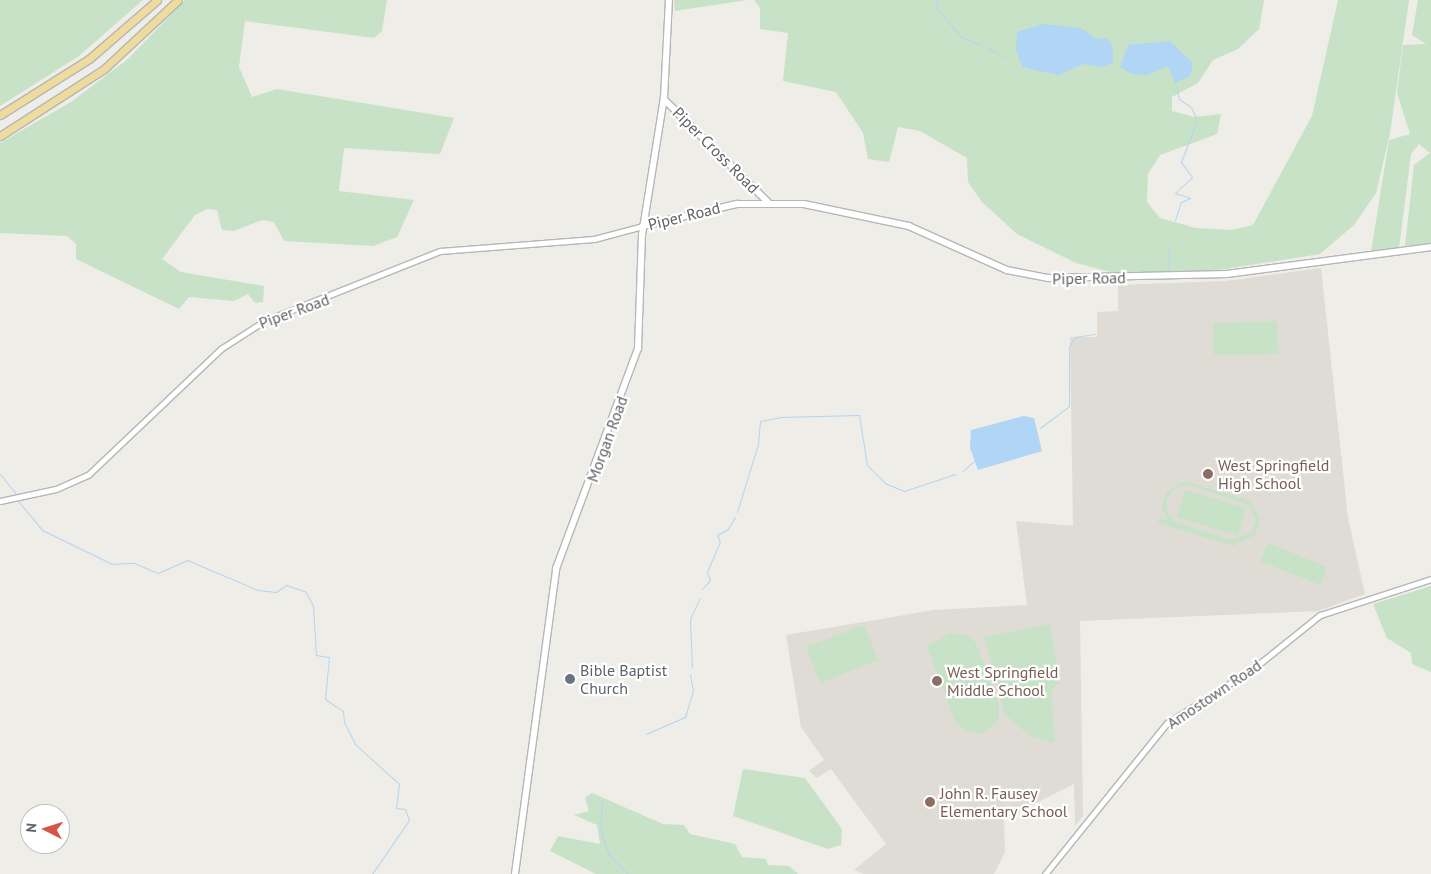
<!DOCTYPE html>
<style>
body{margin:0}
#map{position:relative;width:1431px;height:874px;overflow:hidden;background:#eeede7;font-family:"PT Sans",sans-serif}
div>[style]{position:absolute}
[style*='--x']{left:calc(var(--x)*1px);top:calc(var(--y)*1px);width:calc(var(--w)*1px);rotate:calc(var(--a)*1deg)}
.education>*{inset:0;background:#dedcd5}
.green>*{inset:0;background:#c7e2c7}
.water>*{inset:0;background:#b1d5f4}
.stream>*{height:1px;margin:-0.5px;padding:0 0.5px;transform-origin:0.5px;border-radius:0.5px;background:#b1d5f4}
.roads{filter:drop-shadow(1px 0 #b4b6b9) drop-shadow(-1px 0 #b4b6b9) drop-shadow(0 1px #b4b6b9) drop-shadow(0 -1px #b4b6b9)}
.tertiary>*{height:5px;margin:-2.5px;padding:0 2.5px;transform-origin:2.5px;border-radius:2.5px;background:#fff}
.secondary>*{height:5.5px;margin:-2.75px;padding:0 2.75px;transform-origin:2.75px;border-radius:2.75px;background:#fff}
.motorway>*{height:7px;margin:-3.5px;padding:0 3.5px;transform-origin:3.5px;border-radius:3.5px;background:#efdc9d}
.dots>*{width:14px;height:14px;translate:-50% -50%;box-sizing:border-box;border:2px solid #fff;border-radius:50%}
span{translate:-50% -50%;white-space:nowrap;text-align:center;line-height:1.15;-webkit-text-stroke:4.5px #fff;paint-order:stroke}
.street-label{font-size:16px;color:#5e6165}
.education-label{font-size:16px;color:#785e54}
.left{translate:0 -50%;text-align:left}
.worship-label{font-size:16px;color:#5b616d}
.north{position:absolute;left:20px;top:804px;width:50px;height:50px;box-sizing:border-box;background:#fff;border:1px solid #bfc0c1;border-radius:50%;rotate:275deg;font-size:14px;font-weight:700;line-height:20px;text-align:center;color:#5e6165}
.north::after{content:'';display:block;margin:auto;width:18px;height:22px;background:#d35648;clip-path:polygon(50% 0,100% 100%,50% 72%,0 100%)}
</style>
<div id="map">
<div class="education">
<div style="clip-path:polygon(1321px 268px,1348px 518px,1365px 594px,1318px 611px,1080px 621px,1083px 816px,1075px 826px,1074px 784px,1004px 819px,1005px 852px,994px 874px,865px 874px,854px 870px,886px 844px,831px 769px,817px 778px,809px 771px,824px 760px,801px 727px,786px 635px,934px 610px,1027px 605px,1016px 521px,1073px 526px,1070px 337px,1097px 337px,1097px 312px,1118px 311px,1118px 285px,1226px 281px)"></div>
</div>
<div class="green">
<div style="clip-path:polygon(0 0,143px 0,79px 56px,0 106px)"></div>
<div style="clip-path:polygon(185px 0,387px 0,382px 31px,374px 38px,245px 21px,239px 67px,252px 97px,277px 89px,454px 118px,440px 154px,344px 148px,339px 191px,414px 200px,397px 237px,373px 246px,284px 241px,274px 222px,262px 220px,234px 231px,222px 230px,217px 210px,207px 209px,195px 215px,162px 259px,181px 272px,264px 286px,263px 302px,255px 303px,248px 294px,234px 301px,189px 297px,179px 309px,76px 259px,76px 244px,67px 236px,0 233px,0 143px,71px 102px,128px 59px)"></div>
<div style="clip-path:polygon(674px 0,747px 0,675px 11px)"></div>
<div style="clip-path:polygon(754px 0,1264px 0,1259px 29px,1238px 49px,1213px 60px,1198px 83px,1172px 97px,1172px 111px,1194px 117px,1221px 114px,1217px 134px,1160px 155px,1148px 174px,1147px 202px,1160px 218px,1196px 228px,1232px 230px,1253px 225px,1312px 116px,1338px 0,1409px 0,1390px 133px,1376px 193px,1354px 225px,1320px 254px,1206px 272px,1115px 273px,1076px 263px,1017px 234px,982px 202px,968px 182px,967px 158px,920px 131px,898px 127px,889px 162px,868px 159px,863px 133px,836px 92px,783px 81px,788px 33px,760px 29px,760px 8px)"></div>
<div style="clip-path:polygon(1418px 0,1431px 0,1431px 244px,1405px 246px,1414px 165px,1430px 153px,1419px 144px,1411px 154px,1399px 248px,1371px 252px,1389px 140px,1410px 134px,1397px 93px,1403px 45px,1426px 44px,1412px 35px)"></div>
<div style="clip-path:polygon(1277px 321px,1278px 354px,1214px 355px,1213px 323px)"></div>
<div style="clip-path:polygon(evenodd,1185px 481px,1251px 501px,1260px 519px,1255px 535px,1233px 546px,1158px 523px,1159px 518px,1167px 520px,1162px 508px,1166px 492px,1185px 481px,1189px 485px,1249px 505px,1256px 520px,1252px 532px,1232px 540px,1175px 522px,1167px 511px,1167px 499px,1175px 488px,1189px 485px)"></div>
<div style="clip-path:polygon(1185px 490px,1246px 508px,1238px 536px,1177px 517px)"></div>
<div style="clip-path:polygon(1268px 543px,1327px 567px,1320px 585px,1260px 561px)"></div>
<div style="clip-path:polygon(1431px 586px,1431px 672px,1412px 664px,1411px 653px,1387px 638px,1373px 604px)"></div>
<div style="clip-path:polygon(1050px 624px,1059px 681px,1051px 692px,1055px 742px,1050px 742px,1030px 736px,1005px 714px,984px 637px)"></div>
<div style="clip-path:polygon(864px 625px,878px 660px,820px 683px,806px 647px)"></div>
<div style="clip-path:polygon(950px 633px,964px 634px,976px 643px,999px 703px,999px 720px,981px 734px,966px 731px,955px 721px,927px 646px)"></div>
<div style="clip-path:polygon(743px 769px,805px 778px,842px 829px,841px 845px,828px 849px,733px 816px)"></div>
<div style="clip-path:polygon(592px 793px,663px 824px,684px 825px,690px 834px,735px 844px,742px 857px,766px 859px,768px 865px,789px 866px,798px 874px,596px 874px,550px 851px,558px 836px,600px 844px,597px 825px,574px 815px,589px 811px,585px 798px)"></div>
</div>
<div class="water">
<div style="clip-path:polygon(1043px 24px,1081px 28px,1097px 39px,1107px 38px,1113px 47px,1113px 62px,1103px 67px,1083px 64px,1059px 75px,1022px 67px,1016px 50px,1017px 32px)"></div>
<div style="clip-path:polygon(1170px 41px,1193px 63px,1190px 76px,1175px 83px,1168px 66px,1147px 75px,1131px 74px,1120px 67px,1128px 45px)"></div>
<div style="clip-path:polygon(1024px 416px,1034px 418px,1042px 451px,978px 470px,970px 448px,971px 430px)"></div>
</div>
<div class="stream">
<div style="--x:936;--y:0;--w:9;--a:84"></div>
<div style="--x:937;--y:9;--w:37;--a:49"></div>
<div style="--x:961;--y:37;--w:22;--a:22"></div>
<div style="--x:987;--y:47;--w:19;--a:32"></div>
<div style="--x:1176;--y:86;--w:13;--a:77"></div>
<div style="--x:1179;--y:99;--w:14;--a:34"></div>
<div style="--x:1191;--y:107;--w:12;--a:66"></div>
<div style="--x:1175;--y:220;--w:19;--a:-72"></div>
<div style="--x:1181;--y:202;--w:10;--a:-24"></div>
<div style="--x:1190;--y:198;--w:16;--a:-162"></div>
<div style="--x:1175;--y:193;--w:23;--a:-43"></div>
<div style="--x:1192;--y:177;--w:19;--a:-126"></div>
<div style="--x:1181;--y:162;--w:42;--a:-69"></div>
<div style="--x:1169;--y:248;--w:22;--a:90"></div>
<div style="--x:1040;--y:428;--w:36;--a:-37"></div>
<div style="--x:1069;--y:406;--w:59;--a:-90"></div>
<div style="--x:1069;--y:347;--w:12;--a:-59"></div>
<div style="--x:1075;--y:337;--w:20;--a:-9"></div>
<div style="--x:963;--y:471;--w:16;--a:-43"></div>
<div style="--x:0;--y:474;--w:26;--a:51"></div>
<div style="--x:18;--y:501;--w:38;--a:50"></div>
<div style="--x:42;--y:530;--w:78;--a:25.9"></div>
<div style="--x:112;--y:564;--w:22;--a:-3"></div>
<div style="--x:134;--y:563;--w:26;--a:23"></div>
<div style="--x:158;--y:573;--w:32;--a:-24"></div>
<div style="--x:187;--y:560;--w:77;--a:22.9"></div>
<div style="--x:258;--y:590;--w:18;--a:6"></div>
<div style="--x:276;--y:592;--w:12;--a:-35"></div>
<div style="--x:286;--y:585;--w:21;--a:19"></div>
<div style="--x:306;--y:592;--w:16;--a:63"></div>
<div style="--x:313;--y:606;--w:49;--a:86.5"></div>
<div style="--x:316;--y:655;--w:13;--a:9"></div>
<div style="--x:329;--y:657;--w:42;--a:95.4"></div>
<div style="--x:325;--y:699;--w:22;--a:34"></div>
<div style="--x:343;--y:711;--w:11;--a:85"></div>
<div style="--x:344;--y:722;--w:25;--a:63"></div>
<div style="--x:355;--y:744;--w:59;--a:42.3"></div>
<div style="--x:399;--y:784;--w:24;--a:97"></div>
<div style="--x:396;--y:808;--w:9;--a:6"></div>
<div style="--x:405;--y:809;--w:12;--a:70"></div>
<div style="--x:409;--y:820;--w:65;--a:124.4"></div>
<div style="--x:737;--y:512;--w:71;--a:-72.8"></div>
<div style="--x:758;--y:444;--w:23;--a:-85"></div>
<div style="--x:760;--y:421;--w:20;--a:-11"></div>
<div style="--x:780;--y:417;--w:79;--a:-1.5"></div>
<div style="--x:859;--y:415;--w:51;--a:80.9"></div>
<div style="--x:867;--y:465;--w:25;--a:45"></div>
<div style="--x:885;--y:483;--w:21;--a:23"></div>
<div style="--x:904;--y:491;--w:54;--a:-18.4"></div>
<div style="--x:702;--y:589;--w:12;--a:-48"></div>
<div style="--x:710;--y:580;--w:9;--a:-111"></div>
<div style="--x:707;--y:572;--w:33;--a:-67"></div>
<div style="--x:720;--y:542;--w:8;--a:-113"></div>
<div style="--x:717;--y:535;--w:13;--a:-29"></div>
<div style="--x:728;--y:529;--w:14;--a:-60"></div>
<div style="--x:692;--y:667;--w:48;--a:-92.4"></div>
<div style="--x:690;--y:619;--w:23;--a:-65"></div>
<div style="--x:646;--y:734;--w:43;--a:-23.6"></div>
<div style="--x:685;--y:717;--w:27;--a:-73"></div>
<div style="--x:693;--y:691;--w:17;--a:-100"></div>
<div style="--x:602;--y:801;--w:26;--a:94"></div>
<div style="--x:600;--y:827;--w:28;--a:73"></div>
<div style="--x:608;--y:854;--w:28;--a:45"></div>
<div style="--x:631;--y:874;--w:5;--a:0"></div>
</div>
<div class="roads">
<div class="tertiary">
<div style="--x:0;--y:501;--w:57;--a:-12.1"></div>
<div style="--x:56;--y:489;--w:36;--a:-24"></div>
<div style="--x:89;--y:474;--w:183;--a:-43.5"></div>
<div style="--x:222;--y:348;--w:50;--a:-32.7"></div>
<div style="--x:264;--y:321;--w:189;--a:-21.7"></div>
<div style="--x:440;--y:251;--w:154;--a:-4.5"></div>
<div style="--x:594;--y:239;--w:51;--a:-14.9"></div>
<div style="--x:1045;--y:874;--w:194;--a:-51.1"></div>
<div style="--x:1167;--y:723;--w:103;--a:-32.3"></div>
<div style="--x:1254;--y:668;--w:85;--a:-38.8"></div>
<div style="--x:1320;--y:615;--w:117;--a:-18"></div>
</div>
<div class="secondary">
<div style="--x:664;--y:99;--w:146;--a:44.7"></div>
<div style="--x:643;--y:226;--w:97;--a:-13.2"></div>
<div style="--x:737;--y:204;--w:67;--a:0"></div>
<div style="--x:804;--y:204;--w:107;--a:11.8"></div>
<div style="--x:909;--y:226;--w:107;--a:24.2"></div>
<div style="--x:1007;--y:270;--w:42;--a:11"></div>
<div style="--x:1048;--y:278;--w:179;--a:-1.3"></div>
<div style="--x:1227;--y:274;--w:206;--a:-7.5"></div>
<div style="--x:515;--y:874;--w:308;--a:-82.3"></div>
<div style="--x:556;--y:569;--w:235;--a:-69.6"></div>
<div style="--x:638;--y:349;--w:114;--a:-88"></div>
<div style="--x:642;--y:235;--w:139;--a:-80.9"></div>
<div style="--x:664;--y:98;--w:98;--a:-87.1"></div>
</div>
<div class="motorway">
<div style="--x:0;--y:115;--w:105;--a:-32.2"></div>
<div style="--x:89;--y:59;--w:90;--a:-40.9"></div>
<div style="--x:0;--y:136;--w:124;--a:-32.8"></div>
<div style="--x:104;--y:69;--w:101;--a:-43"></div>
</div>
</div>
<div class="dots">
<div style="left:1208px;top:474px;background:#8d6e63"></div>
<div style="left:570px;top:679px;background:#6b7280"></div>
<div style="left:937px;top:681px;background:#8d6e63"></div>
<div style="left:930px;top:802px;background:#8d6e63"></div>
</div>
<div class="street-label">
<span style="left:716px;top:150px;rotate:45deg">Piper Cross Road</span>
<span style="left:684px;top:216px;rotate:-14deg">Piper Road</span>
<span style="left:1089px;top:278px;rotate:-1deg">Piper Road</span>
<span style="left:294px;top:311px;rotate:-20deg">Piper Road</span>
<span style="left:607px;top:439px;rotate:-70deg">Morgan Road</span>
<span style="left:1214px;top:694px;rotate:-34deg">Amostown Road</span>
</div>
<div class="education-label">
<span class="left" style="left:1218px;top:474px">West Springfield<br>High School</span>
<span class="left" style="left:947px;top:681px">West Springfield<br>Middle School</span>
<span class="left" style="left:940px;top:802px">John R. Fausey<br>Elementary School</span>
</div>
<div class="worship-label">
<span class="left" style="left:580px;top:679px">Bible Baptist<br>Church</span>
</div>
<div class="north">N</div>
</div>
